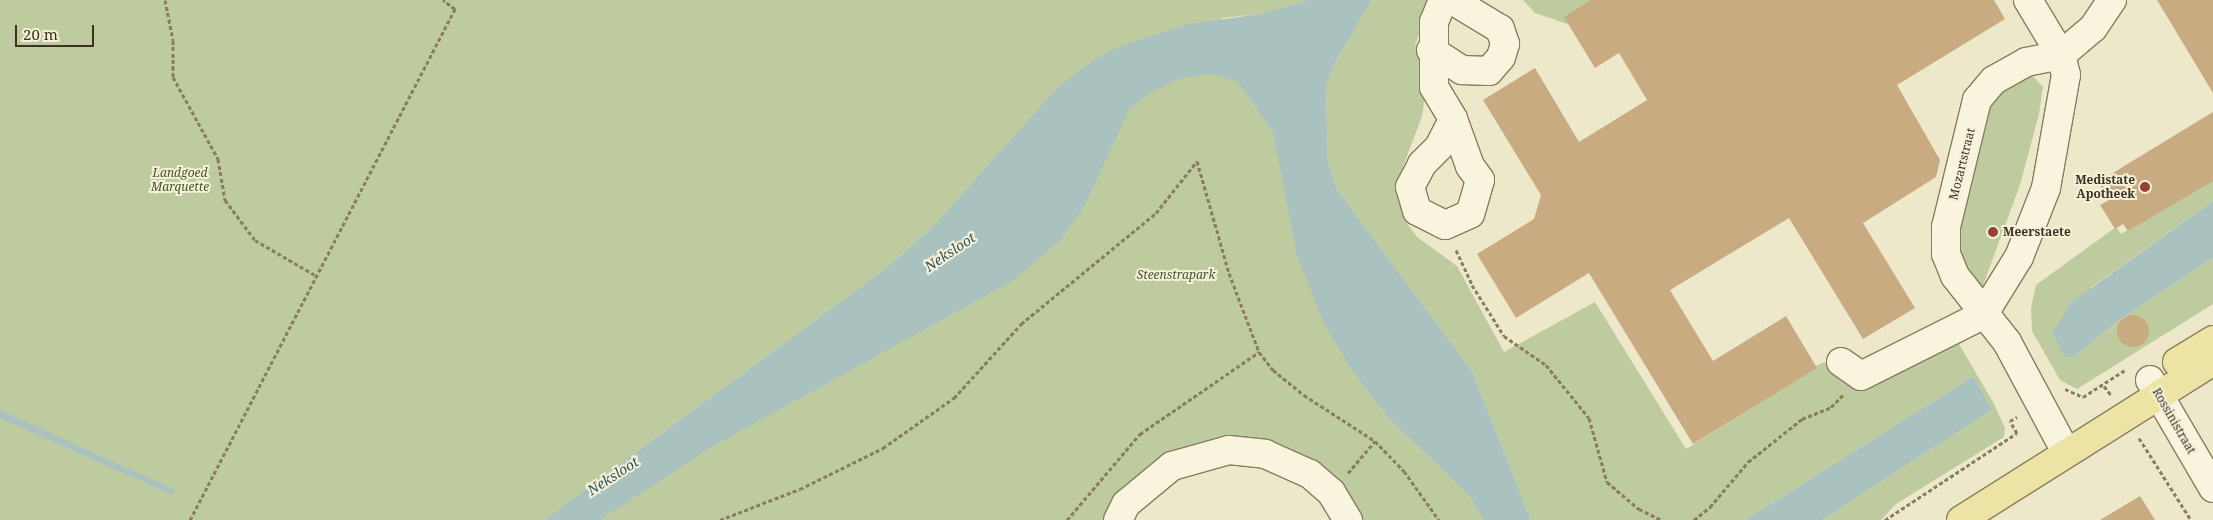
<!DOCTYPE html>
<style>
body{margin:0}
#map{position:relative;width:2213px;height:520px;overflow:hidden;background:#ede8ca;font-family:"Noto Serif",serif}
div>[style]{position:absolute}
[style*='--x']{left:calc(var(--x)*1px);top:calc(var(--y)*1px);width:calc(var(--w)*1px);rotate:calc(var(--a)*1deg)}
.green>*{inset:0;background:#becb9e}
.water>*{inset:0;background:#aac2bf}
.building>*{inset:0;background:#c9ab82}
.round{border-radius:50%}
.path>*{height:3px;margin-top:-1.5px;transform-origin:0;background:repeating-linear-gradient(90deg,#897c5f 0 4px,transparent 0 6.5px)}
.roads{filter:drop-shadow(1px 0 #897c5f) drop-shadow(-1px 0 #897c5f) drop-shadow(0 1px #897c5f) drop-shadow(0 -1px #897c5f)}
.minor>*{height:28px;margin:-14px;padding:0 14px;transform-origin:14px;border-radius:14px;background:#f8f4dd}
.major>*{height:28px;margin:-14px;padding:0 14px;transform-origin:14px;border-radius:14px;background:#ede3a5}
.dots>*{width:14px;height:14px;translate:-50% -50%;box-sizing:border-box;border:2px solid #f5f1d9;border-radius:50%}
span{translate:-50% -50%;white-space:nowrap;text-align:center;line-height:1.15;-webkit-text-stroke:4px #f5f1d9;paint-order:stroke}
.street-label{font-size:12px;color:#3b3222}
.park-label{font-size:12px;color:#435629;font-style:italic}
.poi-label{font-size:12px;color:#3b3222;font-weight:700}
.right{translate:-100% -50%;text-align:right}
.left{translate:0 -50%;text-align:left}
.water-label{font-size:14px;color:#325559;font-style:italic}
.scale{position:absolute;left:15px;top:25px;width:79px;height:22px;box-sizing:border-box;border:2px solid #3b3222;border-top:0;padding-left:6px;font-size:15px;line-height:18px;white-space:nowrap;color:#3b3222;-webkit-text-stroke:4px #f5f1d9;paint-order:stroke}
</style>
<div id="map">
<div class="green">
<div style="clip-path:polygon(0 0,1308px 0,1260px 14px,1222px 18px,934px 226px,885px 269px,544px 520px,0 520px)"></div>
<div style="clip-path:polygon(1372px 0,1432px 0,1415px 45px,1424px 68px,1426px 90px,1422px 116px,1400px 175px,1401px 200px,1406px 222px,1417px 237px,1457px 266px,1504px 352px,1595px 302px,1686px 449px,1808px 373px,1806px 370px,1825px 362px,1844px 382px,1857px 387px,1873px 387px,1953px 342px,1959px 344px,1993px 402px,2005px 428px,2004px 437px,1896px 504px,1881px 520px,1822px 520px,1992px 410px,1974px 376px,1745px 520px,1531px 520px,1472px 371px,1337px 189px,1328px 162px,1326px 87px,1335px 63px)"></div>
<div style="clip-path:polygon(1523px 0,1605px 0,1567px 24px,1535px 13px)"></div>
<div style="clip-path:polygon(1287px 52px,1309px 157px,1506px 520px,1363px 520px,1346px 491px,1219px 441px,1110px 520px,569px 520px,985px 245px,1098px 88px)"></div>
<div style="clip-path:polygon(2031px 74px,2043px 87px,2039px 114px,2020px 185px,1982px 288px,1972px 282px,1958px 260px,1956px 224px,1985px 110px,1996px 95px)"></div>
<div style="clip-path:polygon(2213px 178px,2213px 201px,2090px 288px,2073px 358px,2115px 323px,2213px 258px,2213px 304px,2077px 389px,2060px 380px,2032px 331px,2031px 308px,2036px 285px,2116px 227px,2121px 234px)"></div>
</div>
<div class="water">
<div style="clip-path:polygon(1308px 0,1372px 0,1335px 63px,1326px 87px,1328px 162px,1337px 189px,1472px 371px,1531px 520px,1484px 520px,1470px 496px,1388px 417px,1352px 370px,1324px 324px,1297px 256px,1273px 132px,1238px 82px,1212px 74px,1181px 78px,1146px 95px,1129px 110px,1085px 205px,1061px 240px,1014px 280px,708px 449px,600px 520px,544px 520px,885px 269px,934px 226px,1058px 87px,1094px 60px,1118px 47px,1188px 24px,1260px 14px)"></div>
<div style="clip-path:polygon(2213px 201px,2213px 258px,2115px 323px,2073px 358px,2064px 356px,2053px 333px,2070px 303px)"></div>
<div style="clip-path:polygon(1974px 376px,1992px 410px,1822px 520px,1745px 520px)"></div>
<div style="clip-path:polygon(0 409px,1px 410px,175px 490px,172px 495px,0 418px)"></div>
</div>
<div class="building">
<div style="clip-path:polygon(1591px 0,1994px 0,2005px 19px,1897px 85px,1940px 160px,1936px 177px,1863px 223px,1915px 308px,1863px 339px,1789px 218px,1670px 290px,1713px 361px,1786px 316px,1817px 368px,1693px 444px,1589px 273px,1516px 318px,1477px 254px,1534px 219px,1541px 195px,1483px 100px,1535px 68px,1579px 142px,1647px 100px,1619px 53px,1595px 68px,1564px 17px)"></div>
<div style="clip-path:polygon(2157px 0,2213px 0,2213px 93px)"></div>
<div style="clip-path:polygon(2213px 112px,2213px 181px,2128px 231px,2123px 224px,2115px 229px,2100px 205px,2109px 200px,2098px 182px)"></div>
<div class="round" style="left:2117px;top:315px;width:32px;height:32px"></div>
<div style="clip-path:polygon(2140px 496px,2155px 520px,2100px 520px)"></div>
</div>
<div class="path">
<div style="--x:165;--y:0;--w:41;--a:78.7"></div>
<div style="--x:173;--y:40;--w:37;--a:90"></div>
<div style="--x:173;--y:77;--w:94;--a:61.2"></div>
<div style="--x:218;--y:159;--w:42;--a:80.3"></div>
<div style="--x:225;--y:200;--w:50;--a:53.1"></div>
<div style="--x:255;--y:240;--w:69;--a:30.3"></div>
<div style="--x:1456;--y:250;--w:38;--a:65"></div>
<div style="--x:1472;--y:285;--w:60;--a:57.9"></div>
<div style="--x:1504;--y:336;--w:51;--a:34.6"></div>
<div style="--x:1546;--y:365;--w:68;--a:50.9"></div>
<div style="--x:1589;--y:418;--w:66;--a:74.3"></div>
<div style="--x:1607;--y:482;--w:42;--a:40.2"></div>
<div style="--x:1639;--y:509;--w:25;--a:26"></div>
<div style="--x:2104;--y:386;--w:11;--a:52"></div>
<div style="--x:2065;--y:389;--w:20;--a:24"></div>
<div style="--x:2083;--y:397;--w:50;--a:-32.7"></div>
<div style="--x:2139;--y:438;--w:97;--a:57.6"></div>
<div style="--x:1348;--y:473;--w:42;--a:-49.8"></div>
<div style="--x:190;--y:520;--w:576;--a:-62.59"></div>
<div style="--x:455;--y:9;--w:15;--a:-143"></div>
<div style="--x:720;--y:520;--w:86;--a:-21.2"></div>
<div style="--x:800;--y:489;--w:93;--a:-26.3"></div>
<div style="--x:883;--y:448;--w:87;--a:-35.2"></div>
<div style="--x:954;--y:398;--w:100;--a:-47.8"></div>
<div style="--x:1021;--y:324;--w:175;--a:-39.4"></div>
<div style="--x:1156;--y:213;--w:66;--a:-51.7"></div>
<div style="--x:1197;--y:161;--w:116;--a:74.1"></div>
<div style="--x:1229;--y:273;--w:85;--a:69.2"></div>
<div style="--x:1259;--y:352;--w:23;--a:52"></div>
<div style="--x:1273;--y:370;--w:40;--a:39"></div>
<div style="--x:1304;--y:395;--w:85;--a:32.9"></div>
<div style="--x:1375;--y:441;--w:42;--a:46"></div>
<div style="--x:1404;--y:471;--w:60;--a:54.5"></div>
<div style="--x:1067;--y:520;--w:113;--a:-49.7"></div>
<div style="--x:1140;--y:434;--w:145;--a:-34.6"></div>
<div style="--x:1694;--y:520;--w:21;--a:-39"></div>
<div style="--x:1710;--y:507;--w:59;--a:-49.8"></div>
<div style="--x:1748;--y:462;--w:69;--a:-38.5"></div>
<div style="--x:1802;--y:419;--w:31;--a:-22"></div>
<div style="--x:1831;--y:407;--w:17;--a:-45"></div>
<div style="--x:1885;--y:520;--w:158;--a:-33.4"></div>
<div style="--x:2017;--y:433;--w:14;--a:-120"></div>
<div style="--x:2010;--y:421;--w:8;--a:-30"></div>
</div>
<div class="roads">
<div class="minor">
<div style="--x:1443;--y:0;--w:24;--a:112"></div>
<div style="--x:1434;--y:22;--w:65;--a:90"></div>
<div style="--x:1434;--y:87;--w:37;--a:59"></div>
<div style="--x:1453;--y:119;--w:50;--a:70.1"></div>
<div style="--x:1470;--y:166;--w:17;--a:54"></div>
<div style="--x:1480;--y:180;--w:35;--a:106"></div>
<div style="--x:1470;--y:214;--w:27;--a:156"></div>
<div style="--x:1445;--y:225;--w:31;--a:-153"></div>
<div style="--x:1417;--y:211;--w:25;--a:-106"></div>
<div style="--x:1410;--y:187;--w:26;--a:-62"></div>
<div style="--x:1422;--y:164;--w:24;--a:-45"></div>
<div style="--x:1439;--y:147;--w:31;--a:-63"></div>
<div style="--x:1431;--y:50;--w:37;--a:33"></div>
<div style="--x:1462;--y:70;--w:27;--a:2"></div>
<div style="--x:1489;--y:71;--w:18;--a:-49"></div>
<div style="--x:1501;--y:57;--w:14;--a:-73"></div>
<div style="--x:1505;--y:44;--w:16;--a:-108"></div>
<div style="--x:1500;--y:29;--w:56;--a:-148.9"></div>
<div style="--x:1983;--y:315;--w:68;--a:-58.2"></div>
<div style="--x:2019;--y:257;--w:74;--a:-68.6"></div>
<div style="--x:2046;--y:188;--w:115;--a:-80"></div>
<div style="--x:2066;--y:75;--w:21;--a:-104"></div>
<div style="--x:2061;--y:55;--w:64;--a:-121"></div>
<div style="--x:1841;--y:362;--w:24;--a:35"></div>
<div style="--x:1861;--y:376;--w:136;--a:-26.6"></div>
<div style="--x:2150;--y:380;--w:125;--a:59.7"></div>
<div style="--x:2066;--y:452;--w:125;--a:-118.2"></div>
<div style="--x:2007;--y:342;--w:84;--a:-128.2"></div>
<div style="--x:1955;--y:276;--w:24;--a:-112"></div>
<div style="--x:1946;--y:254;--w:27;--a:-90"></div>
<div style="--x:1946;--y:227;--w:131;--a:-76.3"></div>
<div style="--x:1977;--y:100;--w:26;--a:-50"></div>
<div style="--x:1994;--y:80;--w:37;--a:-29"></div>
<div style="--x:2026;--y:62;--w:36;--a:-11"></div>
<div style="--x:2061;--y:55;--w:42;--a:-40.2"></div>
<div style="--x:2093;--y:28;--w:34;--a:-56"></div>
<div style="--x:1118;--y:520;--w:18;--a:-63"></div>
<div style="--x:1126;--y:504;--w:60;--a:-39.6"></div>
<div style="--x:1172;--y:466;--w:59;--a:-15.7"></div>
<div style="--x:1229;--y:450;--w:36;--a:6"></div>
<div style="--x:1265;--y:454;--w:49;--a:24"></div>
<div style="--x:1310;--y:474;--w:28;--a:41"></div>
<div style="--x:1331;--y:492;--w:33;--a:59"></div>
</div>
<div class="major">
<div style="--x:2177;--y:362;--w:42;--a:-31.4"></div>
<div style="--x:1961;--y:520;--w:298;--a:-32.2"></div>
</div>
</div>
<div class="dots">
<div style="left:2145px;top:187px;background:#964132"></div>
<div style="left:1993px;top:232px;background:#964132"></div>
</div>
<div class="street-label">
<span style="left:1962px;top:164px;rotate:-76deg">Mozartstraat</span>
<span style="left:2174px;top:421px;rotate:60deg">Rossinistraat</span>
</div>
<div class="park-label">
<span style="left:180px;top:180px">Landgoed<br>Marquette</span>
<span style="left:1176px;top:275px">Steenstrapark</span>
</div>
<div class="poi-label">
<span class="right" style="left:2135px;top:187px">Medistate<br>Apotheek</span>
<span class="left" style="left:2003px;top:232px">Meerstaete</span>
</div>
<div class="water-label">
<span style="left:950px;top:252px;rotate:-34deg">Neksloot</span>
<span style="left:613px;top:476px;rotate:-33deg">Neksloot</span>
</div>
<div class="scale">20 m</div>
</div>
